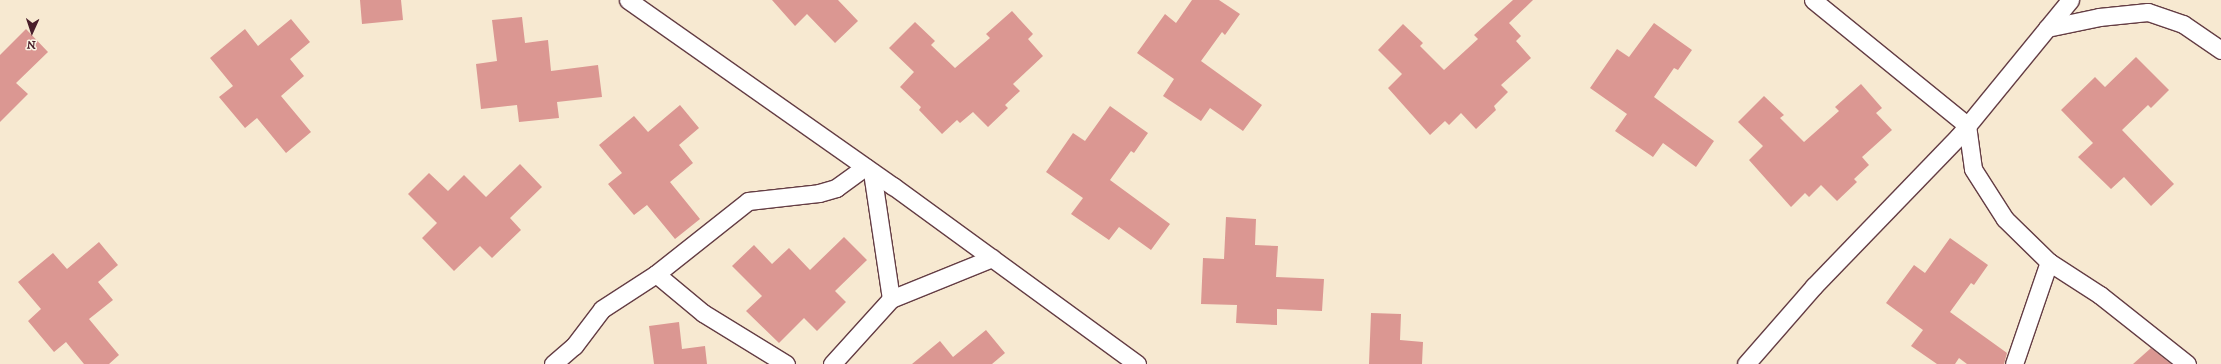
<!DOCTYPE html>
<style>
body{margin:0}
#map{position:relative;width:2221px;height:364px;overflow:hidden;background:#f7e9d1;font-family:"IM FELL DW Pica",serif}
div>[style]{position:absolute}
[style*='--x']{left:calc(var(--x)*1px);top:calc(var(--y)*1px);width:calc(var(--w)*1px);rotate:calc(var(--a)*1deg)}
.building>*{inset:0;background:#db9792}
.roads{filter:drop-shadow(1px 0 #643d44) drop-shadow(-1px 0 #643d44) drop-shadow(0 1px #643d44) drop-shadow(0 -1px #643d44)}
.minor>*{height:17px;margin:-8.5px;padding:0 8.5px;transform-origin:8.5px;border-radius:8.5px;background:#fff}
span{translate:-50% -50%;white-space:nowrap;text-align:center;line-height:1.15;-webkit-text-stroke:4px #fcf5e5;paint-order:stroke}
.north{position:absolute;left:12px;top:12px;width:40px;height:40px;-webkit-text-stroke:3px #fcf5e5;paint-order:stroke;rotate:183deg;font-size:11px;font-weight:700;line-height:16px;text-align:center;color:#4a1f2b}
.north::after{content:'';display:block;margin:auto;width:14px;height:18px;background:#4a1f2b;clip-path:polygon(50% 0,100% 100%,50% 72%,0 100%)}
</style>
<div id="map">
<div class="building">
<div style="clip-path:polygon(360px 0,401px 0,403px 20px,362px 24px)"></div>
<div style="clip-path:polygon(772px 0,838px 0,858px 21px,835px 43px,807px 14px,795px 26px)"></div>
<div style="clip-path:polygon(1192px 0,1219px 0,1240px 14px,1225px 35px,1222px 32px,1201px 61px,1262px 105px,1243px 131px,1210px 108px,1201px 121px,1163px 96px,1174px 79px,1137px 53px,1165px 14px,1176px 23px)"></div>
<div style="clip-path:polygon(1513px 0,1533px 0,1509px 23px,1521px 36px,1516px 41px,1531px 58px,1501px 85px,1508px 92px,1494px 106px,1496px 110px,1476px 129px,1461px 113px,1449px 125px,1445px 121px,1430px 135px,1388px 88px,1402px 74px,1378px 50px,1403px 24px,1423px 43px,1420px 46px,1444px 70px,1478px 39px,1474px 35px)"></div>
<div style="clip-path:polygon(1012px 11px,1033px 34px,1028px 39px,1043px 56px,1013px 84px,1020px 91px,1005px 105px,1008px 108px,988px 127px,973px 112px,960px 123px,957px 120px,942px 134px,919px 110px,921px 107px,900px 87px,914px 72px,889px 48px,915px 22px,935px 41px,931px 45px,955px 68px,990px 38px,986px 34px)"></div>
<div style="clip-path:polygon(522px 17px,525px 43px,548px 40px,551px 71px,598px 65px,602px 97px,557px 102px,559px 118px,519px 122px,517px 105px,481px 109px,476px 64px,497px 61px,492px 20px)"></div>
<div style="clip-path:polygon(291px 19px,310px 42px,290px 59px,304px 76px,281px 96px,311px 132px,286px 153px,257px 118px,245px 128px,219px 97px,233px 86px,210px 58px,245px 29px,258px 46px)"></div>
<div style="clip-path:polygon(1654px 23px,1692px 50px,1678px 70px,1674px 68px,1654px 97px,1714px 141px,1696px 167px,1663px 143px,1653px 157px,1615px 131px,1627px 114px,1590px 88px,1617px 49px,1629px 57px)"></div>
<div style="clip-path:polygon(26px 29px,48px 52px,16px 83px,28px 94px,0 122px,0 55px)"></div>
<div style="clip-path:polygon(2136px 57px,2169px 90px,2151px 108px,2148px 105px,2122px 130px,2174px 184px,2151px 206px,2124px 177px,2111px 189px,2078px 157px,2093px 143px,2061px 110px,2095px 77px,2105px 87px)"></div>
<div style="clip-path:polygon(1861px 84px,1882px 108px,1876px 113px,1892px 130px,1862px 157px,1869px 165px,1854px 179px,1857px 182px,1837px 201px,1821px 185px,1809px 197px,1805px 193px,1791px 207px,1749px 160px,1763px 146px,1738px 122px,1764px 96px,1784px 115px,1780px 118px,1804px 142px,1839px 111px,1835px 107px)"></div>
<div style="clip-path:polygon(680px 105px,699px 128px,679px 145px,693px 163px,670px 182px,700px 219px,675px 239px,647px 205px,634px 215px,608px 184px,622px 173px,599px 145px,634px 116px,648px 132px)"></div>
<div style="clip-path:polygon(1110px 106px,1148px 133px,1134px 153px,1131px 151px,1110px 180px,1170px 224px,1151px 250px,1119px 227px,1109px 240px,1071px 214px,1083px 198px,1046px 172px,1073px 133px,1085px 141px)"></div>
<div style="clip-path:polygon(520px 164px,542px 187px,510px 218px,521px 230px,492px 258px,480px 246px,454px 271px,422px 238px,437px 223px,408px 194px,429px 173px,448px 191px,464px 175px,486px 197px)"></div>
<div style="clip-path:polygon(1226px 217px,1256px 219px,1255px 245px,1278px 246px,1276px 277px,1324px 279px,1322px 311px,1277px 309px,1277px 325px,1236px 323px,1237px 305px,1201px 304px,1203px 258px,1224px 259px)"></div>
<div style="clip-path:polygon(844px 237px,867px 260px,835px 291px,846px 302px,817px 331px,804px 318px,779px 343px,746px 311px,762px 296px,732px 266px,754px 245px,772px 264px,789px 248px,810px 270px)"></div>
<div style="clip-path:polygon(1950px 238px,1988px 265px,1974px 285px,1971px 283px,1950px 312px,2007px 353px,2004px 364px,1967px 364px,1959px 358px,1955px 364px,1937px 364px,1911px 346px,1923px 330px,1886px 303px,1914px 265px,1925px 273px)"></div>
<div style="clip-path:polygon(99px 242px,118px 265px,98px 282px,113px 300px,89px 319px,119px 355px,109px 364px,84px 364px,66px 342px,54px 352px,28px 321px,41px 309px,18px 282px,53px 253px,67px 269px)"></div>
<div style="clip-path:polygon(1371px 313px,1401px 314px,1400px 340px,1423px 342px,1422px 364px,1369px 364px)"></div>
<div style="clip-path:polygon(679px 322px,682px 349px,705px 346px,707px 364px,654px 364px,649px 326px)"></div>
<div style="clip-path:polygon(986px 330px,1005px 353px,992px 364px,912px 364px,940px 341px,953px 357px)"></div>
<div style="clip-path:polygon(2151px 348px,2171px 364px,2133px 364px)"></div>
</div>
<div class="roads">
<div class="minor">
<div style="--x:628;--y:0;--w:324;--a:35.1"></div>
<div style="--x:893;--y:186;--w:302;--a:36.1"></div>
<div style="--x:1813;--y:0;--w:198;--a:39.1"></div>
<div style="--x:1967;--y:125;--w:44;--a:82.2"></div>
<div style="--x:1973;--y:169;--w:59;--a:57.4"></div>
<div style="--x:2005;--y:219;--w:62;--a:44.3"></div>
<div style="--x:2049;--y:262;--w:61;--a:32.9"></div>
<div style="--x:2100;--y:295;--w:111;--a:38.4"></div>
<div style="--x:2047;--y:28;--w:53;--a:-11.9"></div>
<div style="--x:2099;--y:17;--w:49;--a:-5.8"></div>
<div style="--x:2148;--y:12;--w:37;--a:19"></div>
<div style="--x:2183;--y:24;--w:46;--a:34.4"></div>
<div style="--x:872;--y:172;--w:128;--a:81.5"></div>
<div style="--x:553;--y:364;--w:28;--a:-41"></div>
<div style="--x:574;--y:346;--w:46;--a:-52.9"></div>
<div style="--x:602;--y:309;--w:64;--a:-32.9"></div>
<div style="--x:786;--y:364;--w:97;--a:-148.4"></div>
<div style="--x:703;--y:313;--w:61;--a:-140.3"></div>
<div style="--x:656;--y:274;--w:117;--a:-38.4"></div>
<div style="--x:748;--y:201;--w:71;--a:-6.4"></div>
<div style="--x:819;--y:193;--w:18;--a:-16"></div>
<div style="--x:836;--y:188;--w:36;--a:-36"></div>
<div style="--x:832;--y:364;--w:88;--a:-47.8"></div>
<div style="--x:891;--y:299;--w:109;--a:-22.1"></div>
<div style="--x:1746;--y:364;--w:103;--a:-48.9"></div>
<div style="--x:1814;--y:286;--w:207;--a:-46"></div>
<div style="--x:1958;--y:137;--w:177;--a:-50.7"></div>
<div style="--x:2014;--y:364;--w:108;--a:-71.1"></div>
</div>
</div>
<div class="north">N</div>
</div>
